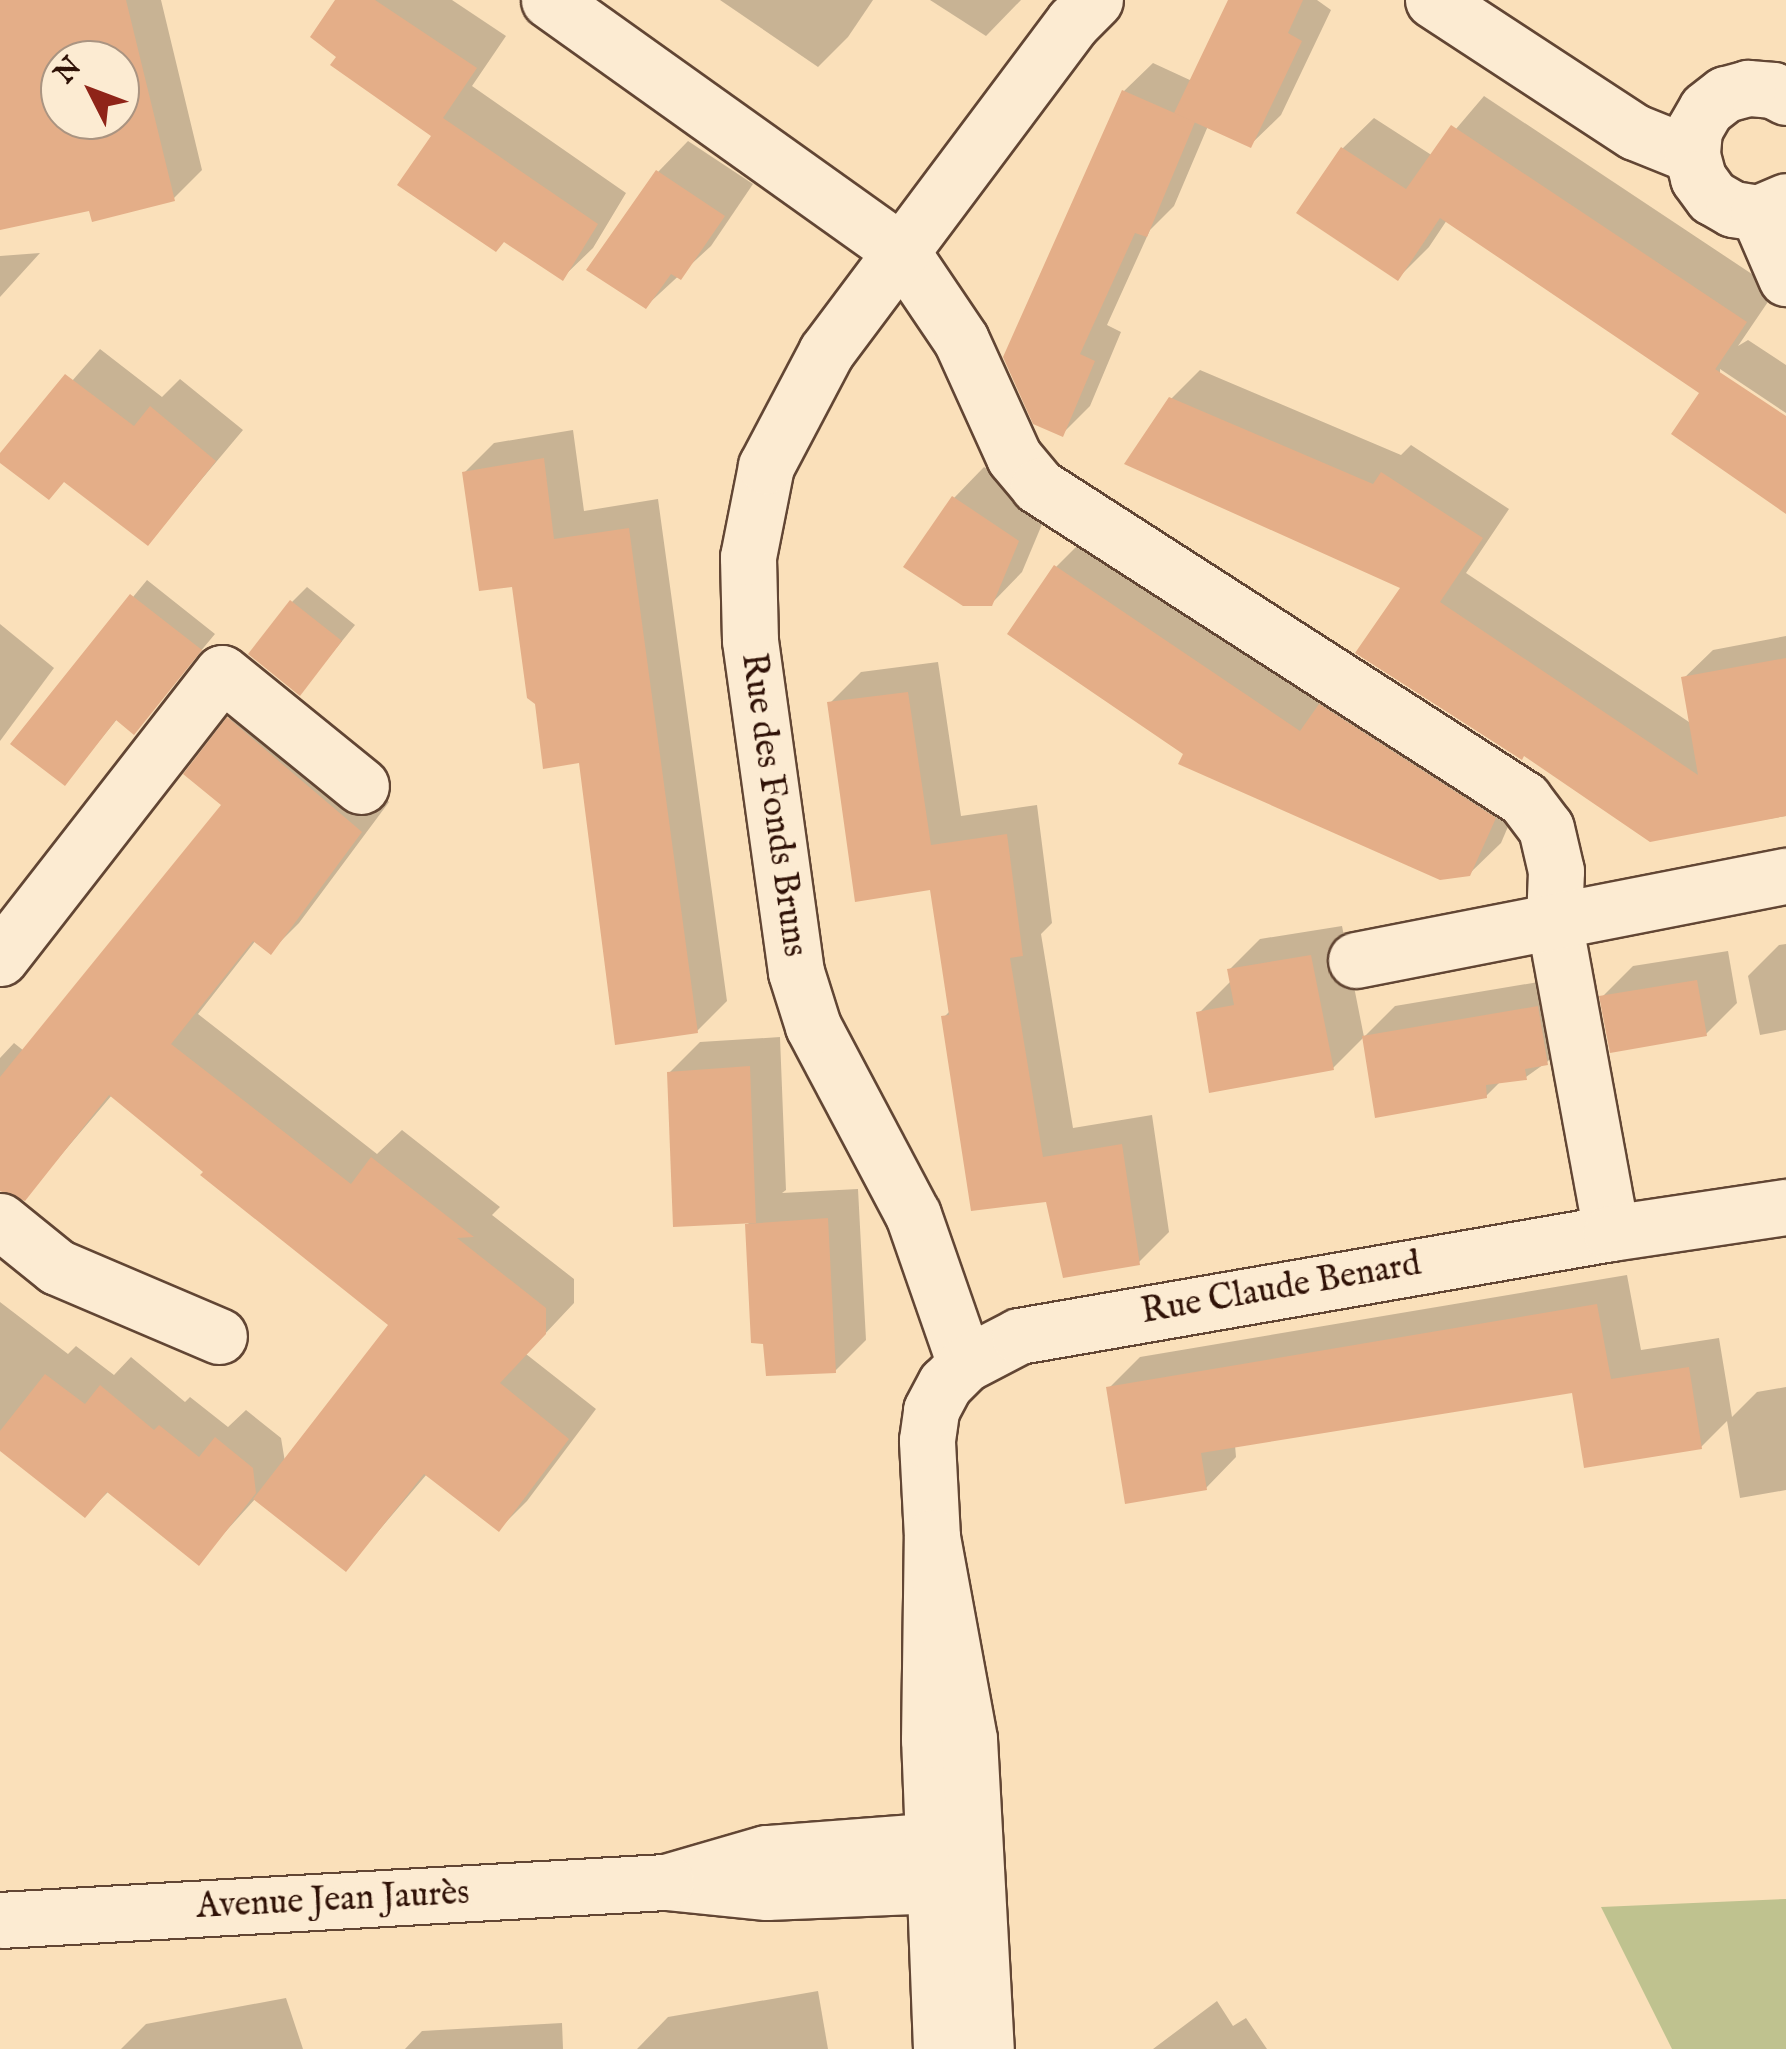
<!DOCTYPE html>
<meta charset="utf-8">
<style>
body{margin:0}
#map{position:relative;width:1786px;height:2049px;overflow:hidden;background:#fae0ba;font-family:"IM FELL English",serif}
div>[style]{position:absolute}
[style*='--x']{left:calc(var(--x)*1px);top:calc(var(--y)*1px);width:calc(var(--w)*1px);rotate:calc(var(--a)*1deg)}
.green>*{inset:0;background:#bfc28f}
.shadow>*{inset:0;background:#0003}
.building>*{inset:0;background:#e4ae88}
.roads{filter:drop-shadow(2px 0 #624634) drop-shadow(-2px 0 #624634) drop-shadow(0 2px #624634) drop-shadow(0 -2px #624634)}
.minor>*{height:55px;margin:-27.5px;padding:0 27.5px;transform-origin:27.5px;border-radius:27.5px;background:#fcebd2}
span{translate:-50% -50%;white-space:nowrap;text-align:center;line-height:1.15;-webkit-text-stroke:8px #fcebd2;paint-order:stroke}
.street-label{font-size:35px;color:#301207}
.north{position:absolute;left:40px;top:40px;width:100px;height:100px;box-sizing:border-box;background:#fcebd2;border:2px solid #aa9481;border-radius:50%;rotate:312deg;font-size:28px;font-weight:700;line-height:40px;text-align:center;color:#301207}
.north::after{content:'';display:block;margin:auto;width:35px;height:45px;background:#8f2418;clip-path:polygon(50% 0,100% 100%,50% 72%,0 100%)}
</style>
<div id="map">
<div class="green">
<div style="clip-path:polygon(1786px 1899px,1786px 2049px,1672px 2049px,1601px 1907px)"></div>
</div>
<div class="shadow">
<div style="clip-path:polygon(evenodd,0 0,161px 0,202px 170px,173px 199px,0 222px,0 0,60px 60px,120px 60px,120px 120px,60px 120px,60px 60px)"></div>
<div style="clip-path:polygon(338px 0,452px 0,506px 36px,472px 86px,626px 193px,593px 248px,562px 278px,434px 135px,339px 57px)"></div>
<div style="clip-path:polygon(720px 0,873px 0,848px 37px,818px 67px)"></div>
<div style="clip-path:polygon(930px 0,1021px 0,986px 36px)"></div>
<div style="clip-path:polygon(1231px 0,1317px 0,1331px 10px,1281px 115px,1250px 145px,1208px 126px,1174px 206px,1150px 230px,1107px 325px,1121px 332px,1090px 406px,1062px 434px,1124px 91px,1153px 63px,1192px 81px)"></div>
<div style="clip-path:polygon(1484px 96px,1776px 290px,1738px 346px,1748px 340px,1786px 365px,1786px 413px,1720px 369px,1720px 375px,1786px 419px,1786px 497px,1703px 392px,1447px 220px,1429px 247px,1398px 278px,1299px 213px,1343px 148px,1374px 118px,1433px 156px)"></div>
<div style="clip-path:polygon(688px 141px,753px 184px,711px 246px,646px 306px,658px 172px)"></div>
<div style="clip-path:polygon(40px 253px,0 297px,0 256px)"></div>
<div style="clip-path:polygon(100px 349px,162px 397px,180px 379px,243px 430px,148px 543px,65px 480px,2px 461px)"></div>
<div style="clip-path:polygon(1200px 370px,1401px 455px,1411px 445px,1509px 509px,1466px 573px,1692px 724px,1684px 678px,1713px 650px,1786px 636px,1786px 816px,1651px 839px,1404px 587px,1171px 399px)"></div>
<div style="clip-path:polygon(573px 430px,584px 511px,658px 499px,727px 1001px,697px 1031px,581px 760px,537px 702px,514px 584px,464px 473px,494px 443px)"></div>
<div style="clip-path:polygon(984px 467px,1048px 510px,1022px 572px,991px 604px,954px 498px)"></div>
<div style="clip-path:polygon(1087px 536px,1525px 787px,1501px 843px,1469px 874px,1186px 753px,1056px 567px)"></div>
<div style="clip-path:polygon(147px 580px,215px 634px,134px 731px,118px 718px,65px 783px,13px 743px)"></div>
<div style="clip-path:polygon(307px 587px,355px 625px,300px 693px,292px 602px)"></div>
<div style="clip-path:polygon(0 624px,54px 668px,0 741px)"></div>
<div style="clip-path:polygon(938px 662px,961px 816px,1037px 805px,1052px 923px,1041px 934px,1073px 1128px,1152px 1115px,1169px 1232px,1138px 1263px,1048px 1199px,944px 1017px,951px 1010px,932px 887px,830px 703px,861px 672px)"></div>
<div style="clip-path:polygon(257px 691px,389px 802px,299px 923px,270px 952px,256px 940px,198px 1014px,377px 1154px,402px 1130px,500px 1207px,492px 1215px,574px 1279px,574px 1303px,526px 1354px,596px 1409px,527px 1501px,499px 1529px,427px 1474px,346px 1569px,256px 1498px,198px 1562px,110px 1490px,85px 1515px,0 1448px,0 1302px,68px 1354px,76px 1346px,114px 1375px,131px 1357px,185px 1402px,190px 1397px,228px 1427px,246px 1410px,281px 1438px,285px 1462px,392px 1325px,112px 1095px,33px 1188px,0 1162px,0 1058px,14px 1043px,24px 1051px,224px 805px,229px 719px)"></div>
<div style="clip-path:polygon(1342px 926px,1364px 1037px,1333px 1068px,1199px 1013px,1230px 982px,1230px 969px,1260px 939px)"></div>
<div style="clip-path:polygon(1786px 944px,1786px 1030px,1760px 1035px,1748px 976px,1779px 945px)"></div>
<div style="clip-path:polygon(1728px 951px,1737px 1003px,1706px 1034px,1602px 997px,1633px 966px)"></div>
<div style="clip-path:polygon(1568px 977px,1578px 1031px,1547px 1062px,1526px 1077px,1501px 1081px,1486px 1096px,1364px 1037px,1395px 1006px)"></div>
<div style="clip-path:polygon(780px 1037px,786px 1190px,782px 1193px,858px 1189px,866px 1340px,835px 1371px,748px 1224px,752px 1220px,669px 1073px,700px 1042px)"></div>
<div style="clip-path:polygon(1627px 1275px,1641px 1350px,1719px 1338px,1732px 1417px,1757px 1392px,1786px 1387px,1786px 1490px,1740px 1498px,1727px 1421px,1701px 1447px,1574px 1390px,1235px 1445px,1236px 1457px,1206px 1488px,1109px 1388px,1140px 1357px)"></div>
<div style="clip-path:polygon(818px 1991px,828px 2049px,637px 2049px,668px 2017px)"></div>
<div style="clip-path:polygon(286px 1998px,303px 2049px,121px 2049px,146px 2024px)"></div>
<div style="clip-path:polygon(1217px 2001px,1233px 2026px,1246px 2018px,1267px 2049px,1153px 2049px)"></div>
<div style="clip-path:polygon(562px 2023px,563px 2049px,405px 2049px,422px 2031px)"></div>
</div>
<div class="building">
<div style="clip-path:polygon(evenodd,0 0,126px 0,175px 201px,92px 222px,89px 211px,0 230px,0 0,60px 60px,120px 60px,120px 120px,60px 120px,60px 60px)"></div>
<div style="clip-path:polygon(335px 0,375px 0,477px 68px,443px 118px,598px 224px,563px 281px,504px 242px,496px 252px,397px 185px,431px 136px,330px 65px,336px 57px,310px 37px)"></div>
<div style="clip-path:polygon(1228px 0,1303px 0,1288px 33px,1302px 41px,1251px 148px,1174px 113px)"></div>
<div style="clip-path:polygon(1122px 90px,1195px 122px,1147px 237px,1135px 233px,1080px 354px,1095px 361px,1063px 437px,1033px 424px,1003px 357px)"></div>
<div style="clip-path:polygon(1451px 125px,1747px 322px,1704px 386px,1715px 369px,1786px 416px,1786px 514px,1671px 434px,1699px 393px,1440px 218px,1398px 281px,1296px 213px,1341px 147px,1406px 189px)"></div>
<div style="clip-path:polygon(656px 170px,725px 216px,681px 280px,671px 274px,646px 309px,586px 270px)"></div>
<div style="clip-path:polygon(65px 374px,134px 426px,150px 406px,216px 461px,148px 546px,64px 482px,49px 500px,0 463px,0 453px)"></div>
<div style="clip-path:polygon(1169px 397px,1373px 484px,1381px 472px,1483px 538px,1440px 602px,1698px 775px,1681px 677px,1786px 658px,1786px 816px,1650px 842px,1524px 756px,1522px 760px,1355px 653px,1400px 588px,1124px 464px)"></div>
<div style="clip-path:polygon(544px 458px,554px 539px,629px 528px,698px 1033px,615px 1045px,579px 763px,543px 769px,535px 704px,527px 698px,512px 587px,479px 591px,462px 472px)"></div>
<div style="clip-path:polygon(952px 496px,1019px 541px,992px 606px,963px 606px,903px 567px)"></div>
<div style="clip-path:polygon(1054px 565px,1300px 731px,1319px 704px,1496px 818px,1470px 876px,1440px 880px,1178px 764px,1183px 754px,1007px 634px)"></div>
<div style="clip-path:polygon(130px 594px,202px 650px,134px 735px,116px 720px,65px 786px,10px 744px)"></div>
<div style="clip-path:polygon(290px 600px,342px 641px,300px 696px,248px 654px)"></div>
<div style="clip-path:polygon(908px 692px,931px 845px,1007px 834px,1023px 956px,1010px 958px,1043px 1157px,1122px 1144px,1140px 1265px,1063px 1278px,1046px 1202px,971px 1211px,941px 1016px,949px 1015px,930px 890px,855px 902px,827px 702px)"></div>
<div style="clip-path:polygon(227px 717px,362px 832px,271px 955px,253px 941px,171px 1044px,351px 1184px,371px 1157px,474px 1237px,457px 1238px,546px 1308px,546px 1334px,500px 1383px,569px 1439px,499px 1532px,424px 1474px,346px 1572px,253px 1499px,388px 1325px,200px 1175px,203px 1172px,109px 1095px,25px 1201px,0 1191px,0 1077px,221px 805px,183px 774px)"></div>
<div style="clip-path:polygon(1311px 955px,1334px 1070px,1209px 1093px,1196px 1012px,1234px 1005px,1227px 969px)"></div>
<div style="clip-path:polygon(1697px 980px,1707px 1036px,1610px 1053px,1599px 996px)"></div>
<div style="clip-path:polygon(1538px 1006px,1548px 1065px,1525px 1069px,1527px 1080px,1486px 1085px,1487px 1098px,1375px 1118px,1362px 1036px)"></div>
<div style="clip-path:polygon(750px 1066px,756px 1223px,673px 1227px,667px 1072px)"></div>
<div style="clip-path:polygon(828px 1218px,836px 1373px,766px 1376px,763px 1344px,751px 1343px,745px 1224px)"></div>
<div style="clip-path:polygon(1597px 1304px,1611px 1379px,1689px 1367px,1702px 1449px,1584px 1468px,1572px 1393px,1201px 1453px,1207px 1490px,1125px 1504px,1106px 1387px)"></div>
<div style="clip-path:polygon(45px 1374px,85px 1404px,100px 1385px,154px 1430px,159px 1425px,199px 1457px,215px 1437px,253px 1468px,256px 1493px,199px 1566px,107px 1492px,85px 1518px,0 1451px,0 1431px)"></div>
</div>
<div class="roads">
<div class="minor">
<div style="--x:549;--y:0;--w:432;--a:35.5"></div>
<div style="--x:901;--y:251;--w:107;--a:56"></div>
<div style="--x:961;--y:340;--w:128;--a:65.6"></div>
<div style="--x:1014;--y:457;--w:38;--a:50"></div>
<div style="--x:1038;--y:486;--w:578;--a:32.78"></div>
<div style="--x:1524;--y:799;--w:36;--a:53"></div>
<div style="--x:1546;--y:828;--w:44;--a:76.9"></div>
<div style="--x:1556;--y:871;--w:50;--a:92.3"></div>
<div style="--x:1554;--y:921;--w:317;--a:79.6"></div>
<div style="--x:1433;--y:0;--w:241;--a:33.2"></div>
<div style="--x:1635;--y:132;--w:61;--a:22"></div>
<div style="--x:1786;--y:97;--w:15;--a:-152"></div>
<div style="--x:1773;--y:90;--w:25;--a:-175"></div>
<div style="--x:1748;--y:88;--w:24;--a:165"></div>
<div style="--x:1725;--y:94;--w:24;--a:142"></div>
<div style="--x:1706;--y:109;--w:24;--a:120"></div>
<div style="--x:1694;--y:130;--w:25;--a:95"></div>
<div style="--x:1692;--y:155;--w:24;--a:75"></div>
<div style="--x:1698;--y:178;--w:24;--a:54"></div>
<div style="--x:1712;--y:197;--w:24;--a:30"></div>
<div style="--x:1733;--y:209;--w:25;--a:9"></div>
<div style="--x:1758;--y:213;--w:30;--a:-23"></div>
<div style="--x:1758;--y:213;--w:71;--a:66.7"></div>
<div style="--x:0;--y:958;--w:361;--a:-52.1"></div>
<div style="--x:222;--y:673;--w:179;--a:39.1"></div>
<div style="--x:1356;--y:960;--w:438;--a:-11.1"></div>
<div style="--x:0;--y:1221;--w:73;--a:38.9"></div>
<div style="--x:57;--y:1267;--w:176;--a:23.1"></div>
<div style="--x:965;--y:1364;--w:158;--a:-109.2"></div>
<div style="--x:913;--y:1215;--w:214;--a:-117.9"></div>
<div style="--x:813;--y:1026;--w:57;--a:-107.5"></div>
<div style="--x:796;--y:972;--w:335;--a:-97.9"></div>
<div style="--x:750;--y:640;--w:83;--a:-91.4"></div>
<div style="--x:748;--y:557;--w:93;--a:-78.8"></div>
<div style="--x:766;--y:466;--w:129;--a:-62.2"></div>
<div style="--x:826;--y:352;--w:412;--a:-53.2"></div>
<div style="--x:1073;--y:22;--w:31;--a:-45"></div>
<div style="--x:932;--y:1537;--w:97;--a:-93"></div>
<div style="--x:927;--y:1440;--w:30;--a:-82"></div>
<div style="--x:931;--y:1410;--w:30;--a:-62"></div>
<div style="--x:945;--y:1384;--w:28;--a:-45"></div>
<div style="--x:965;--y:1364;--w:61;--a:-27.4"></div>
<div style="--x:1019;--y:1336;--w:601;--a:-9.87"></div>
<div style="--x:1611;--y:1233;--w:177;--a:-8.5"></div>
<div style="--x:966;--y:1838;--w:201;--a:175.7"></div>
<div style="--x:766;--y:1853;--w:104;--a:163.8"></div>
<div style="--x:666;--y:1882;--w:101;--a:5.7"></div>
<div style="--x:767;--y:1892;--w:202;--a:-2.3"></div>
<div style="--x:0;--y:1920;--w:667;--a:-3.27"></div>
<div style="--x:941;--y:2049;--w:309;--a:-92.2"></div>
<div style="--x:929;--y:1740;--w:203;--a:-89.2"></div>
<div style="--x:932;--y:1537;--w:205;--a:79.6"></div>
<div style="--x:969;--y:1739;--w:310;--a:86.9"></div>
</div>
</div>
<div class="street-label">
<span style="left:773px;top:805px;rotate:82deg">Rue des Fonds Bruns</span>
<span style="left:1281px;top:1289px;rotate:-10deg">Rue Claude Benard</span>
<span style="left:333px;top:1901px;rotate:-3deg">Avenue Jean Jaurès</span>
</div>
<div class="north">N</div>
</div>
